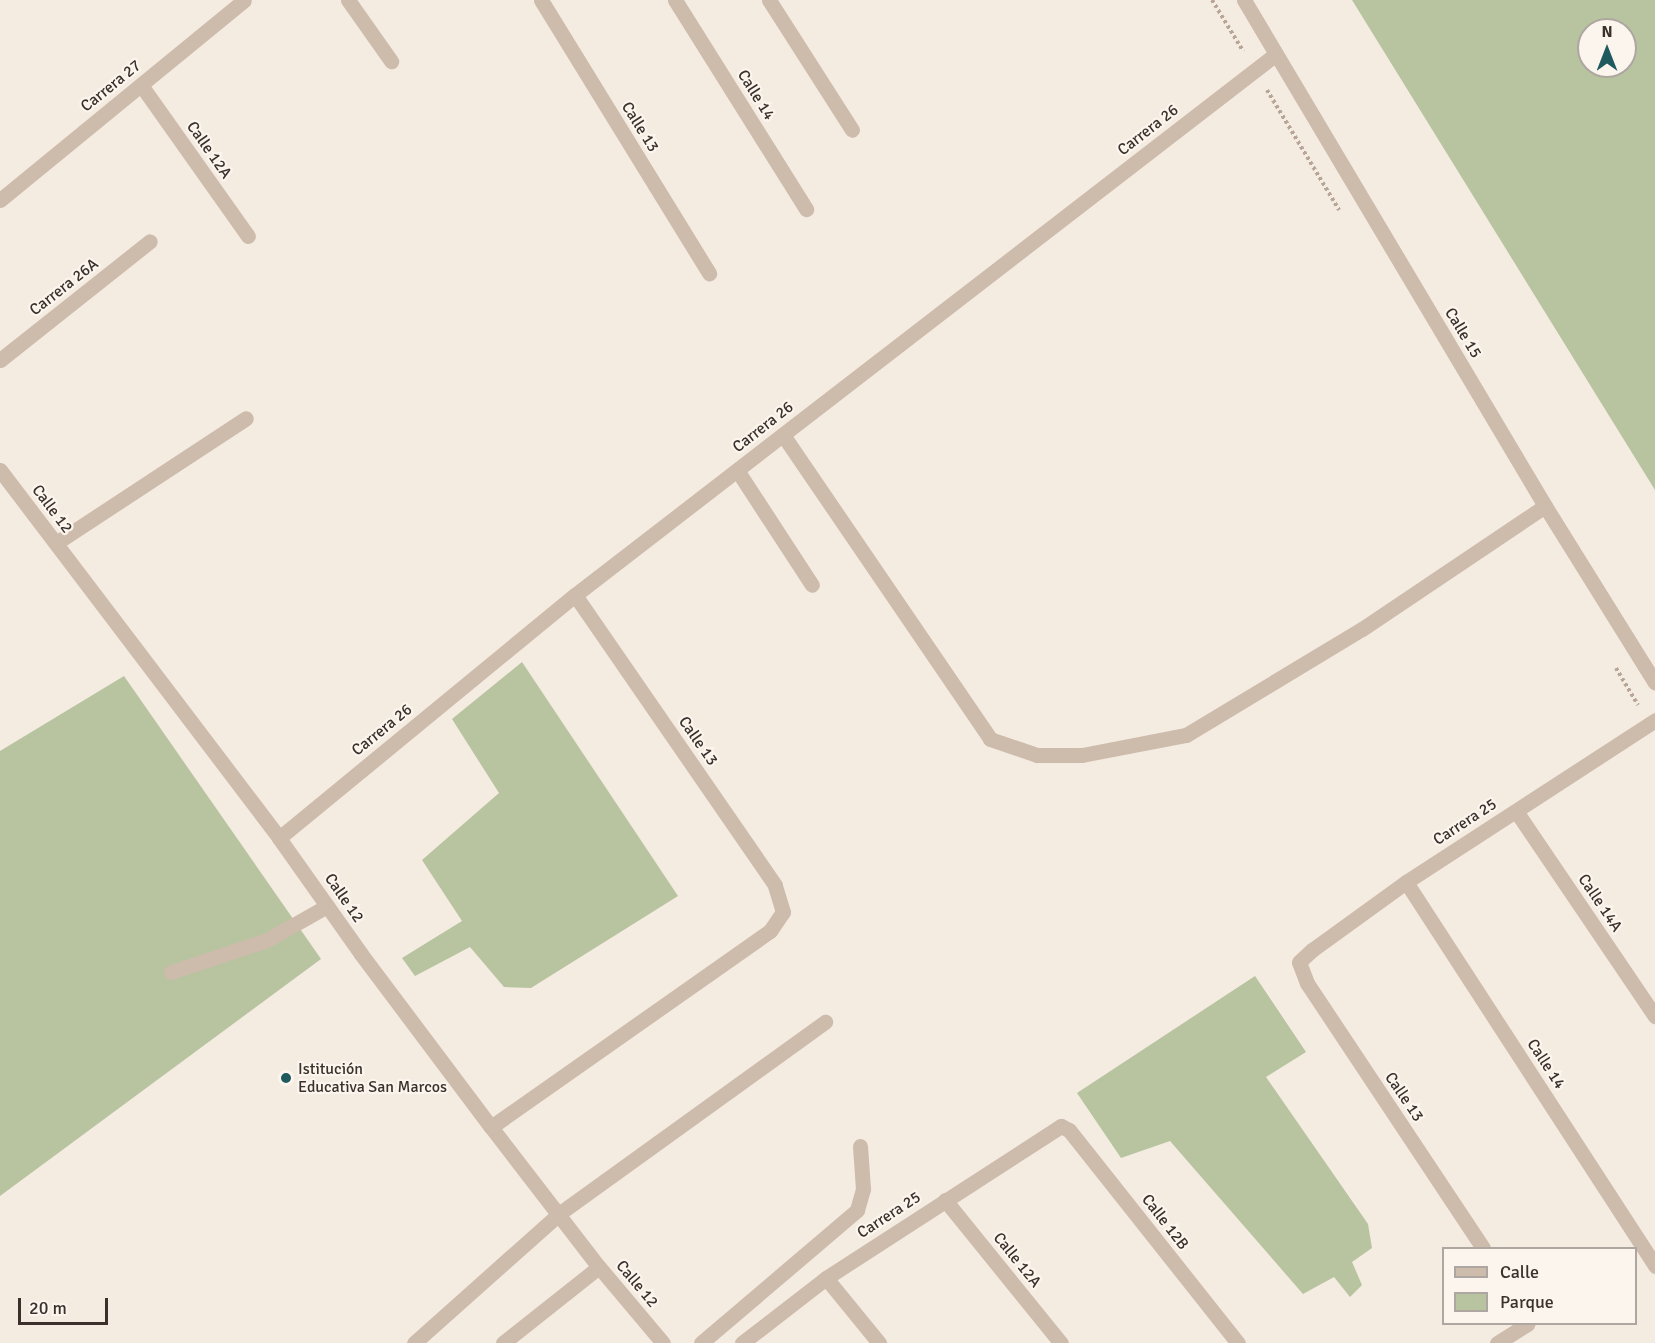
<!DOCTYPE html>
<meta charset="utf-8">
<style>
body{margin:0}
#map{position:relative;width:1655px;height:1343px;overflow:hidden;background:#f4ebe1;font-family:Signika,sans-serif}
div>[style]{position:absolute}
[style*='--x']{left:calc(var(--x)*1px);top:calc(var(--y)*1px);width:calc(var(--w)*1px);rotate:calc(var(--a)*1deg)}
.green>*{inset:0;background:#b8c4a0}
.path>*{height:4px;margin-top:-2px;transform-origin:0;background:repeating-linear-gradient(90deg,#b9a596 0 3px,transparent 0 6px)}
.minor>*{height:15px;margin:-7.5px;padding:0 7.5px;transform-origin:7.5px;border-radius:7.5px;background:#cdbbac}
.dots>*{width:16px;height:16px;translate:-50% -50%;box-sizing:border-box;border:3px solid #fbf5ee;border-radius:50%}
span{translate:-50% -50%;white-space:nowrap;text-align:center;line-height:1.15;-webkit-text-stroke:4.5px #fbf5ee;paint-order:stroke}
.street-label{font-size:16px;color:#3b302b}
.poi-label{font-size:16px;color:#3b302b}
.left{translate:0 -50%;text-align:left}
.legend{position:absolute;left:1442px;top:1247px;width:195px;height:78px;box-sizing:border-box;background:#fbf5ee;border:2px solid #aea6a0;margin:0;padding:8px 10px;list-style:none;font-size:18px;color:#3b302b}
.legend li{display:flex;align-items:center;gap:12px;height:30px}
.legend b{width:30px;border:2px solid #aea6a0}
.north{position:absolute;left:1577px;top:18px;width:60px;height:60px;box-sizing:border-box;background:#fbf5ee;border:2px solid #aea6a0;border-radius:50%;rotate:0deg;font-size:16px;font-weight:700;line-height:24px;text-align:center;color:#3b302b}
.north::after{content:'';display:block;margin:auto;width:21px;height:27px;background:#1f5a5e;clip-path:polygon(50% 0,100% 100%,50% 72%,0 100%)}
.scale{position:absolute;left:18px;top:1298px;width:90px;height:27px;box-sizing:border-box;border:3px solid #3b302b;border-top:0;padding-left:8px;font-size:18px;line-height:21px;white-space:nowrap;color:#3b302b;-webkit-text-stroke:4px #fbf5ee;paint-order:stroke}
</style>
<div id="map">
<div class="green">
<div style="clip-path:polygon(evenodd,1352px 0,1655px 0,1655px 490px,1352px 0,1589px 30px,1625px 30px,1625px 66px,1589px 66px,1589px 30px)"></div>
<div style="clip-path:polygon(522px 662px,678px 896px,531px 988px,504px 987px,470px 947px,415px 976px,402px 958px,462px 921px,422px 860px,499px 793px,452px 719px)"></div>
<div style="clip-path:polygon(124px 676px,321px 959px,0 1196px,0 751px)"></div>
<div style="clip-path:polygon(1255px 976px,1306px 1052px,1266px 1077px,1368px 1224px,1372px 1248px,1352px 1262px,1362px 1285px,1350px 1297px,1334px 1277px,1303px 1294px,1170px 1141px,1121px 1158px,1077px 1093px)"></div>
</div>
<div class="path">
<div style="--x:1212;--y:0;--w:60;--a:58.7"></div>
<div style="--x:1267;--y:90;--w:140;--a:59"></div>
<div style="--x:1616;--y:668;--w:43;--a:59.3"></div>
</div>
<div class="minor">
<div style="--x:348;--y:0;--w:75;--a:54.8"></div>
<div style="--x:541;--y:0;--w:321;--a:58.4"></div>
<div style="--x:675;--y:0;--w:247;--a:57.9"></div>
<div style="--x:769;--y:0;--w:154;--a:57.4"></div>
<div style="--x:1244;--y:0;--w:589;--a:59.25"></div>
<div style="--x:1545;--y:506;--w:208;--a:58.1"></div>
<div style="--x:141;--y:85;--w:185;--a:54.7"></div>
<div style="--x:0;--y:200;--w:315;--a:-39.3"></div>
<div style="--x:0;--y:360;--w:191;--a:-38.4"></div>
<div style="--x:783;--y:435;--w:368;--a:55.7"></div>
<div style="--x:990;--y:739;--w:50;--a:18.8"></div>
<div style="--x:1037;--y:755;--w:45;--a:0"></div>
<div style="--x:1082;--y:755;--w:106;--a:-10.9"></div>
<div style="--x:1186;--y:735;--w:205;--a:-31.1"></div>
<div style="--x:1362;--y:629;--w:220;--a:-33.9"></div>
<div style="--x:0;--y:470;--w:462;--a:52.8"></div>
<div style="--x:279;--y:838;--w:142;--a:54.7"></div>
<div style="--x:361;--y:954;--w:216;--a:53.1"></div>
<div style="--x:491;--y:1127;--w:177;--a:52.4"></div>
<div style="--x:599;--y:1267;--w:99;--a:49.9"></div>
<div style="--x:737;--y:470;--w:137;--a:56.9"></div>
<div style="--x:56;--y:543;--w:227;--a:-33.3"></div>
<div style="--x:1516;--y:811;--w:248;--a:55.9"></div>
<div style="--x:279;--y:838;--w:383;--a:-39.4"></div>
<div style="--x:575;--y:595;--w:885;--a:-37.66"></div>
<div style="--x:1406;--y:882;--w:458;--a:57"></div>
<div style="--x:171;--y:972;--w:101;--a:-18.4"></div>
<div style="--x:267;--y:940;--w:69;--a:-29.5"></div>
<div style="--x:491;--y:1127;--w:341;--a:-35.1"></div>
<div style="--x:770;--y:931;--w:23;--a:-56"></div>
<div style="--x:783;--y:912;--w:28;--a:-107"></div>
<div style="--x:775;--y:885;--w:352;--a:-124.6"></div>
<div style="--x:945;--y:1200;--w:184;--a:51"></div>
<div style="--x:1483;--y:1248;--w:318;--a:-123.6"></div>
<div style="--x:1307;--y:983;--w:22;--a:-111"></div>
<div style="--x:1299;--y:962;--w:18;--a:-43"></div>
<div style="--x:1312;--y:950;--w:116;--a:-35.9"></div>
<div style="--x:1406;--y:882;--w:297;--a:-33"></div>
<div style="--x:826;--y:1278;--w:84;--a:50.8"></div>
<div style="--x:414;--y:1343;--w:195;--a:-41.7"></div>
<div style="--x:560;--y:1213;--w:327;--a:-35.8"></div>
<div style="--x:503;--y:1343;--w:122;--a:-38.4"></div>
<div style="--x:701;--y:1343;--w:205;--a:-40.4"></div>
<div style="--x:857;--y:1210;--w:22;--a:-74"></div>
<div style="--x:863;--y:1189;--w:43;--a:-94"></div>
<div style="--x:742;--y:1343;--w:106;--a:-37.7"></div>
<div style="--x:826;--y:1278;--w:280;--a:-32.9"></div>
<div style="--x:1061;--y:1126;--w:9;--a:27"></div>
<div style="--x:1069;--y:1130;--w:272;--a:51.6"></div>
<div style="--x:1497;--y:1343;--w:36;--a:-32"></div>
</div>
<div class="dots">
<div style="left:286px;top:1078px;background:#1f5a5e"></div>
</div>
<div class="street-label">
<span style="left:111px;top:86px;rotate:-39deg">Carrera 27</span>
<span style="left:756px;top:95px;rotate:58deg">Calle 14</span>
<span style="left:640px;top:127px;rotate:58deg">Calle 13</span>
<span style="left:1148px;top:130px;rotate:-38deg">Carrera 26</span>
<span style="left:209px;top:150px;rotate:55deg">Calle 12A</span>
<span style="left:64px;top:287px;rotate:-38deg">Carrera 26A</span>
<span style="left:1463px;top:333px;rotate:59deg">Calle 15</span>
<span style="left:763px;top:427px;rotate:-38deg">Carrera 26</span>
<span style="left:52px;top:509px;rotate:53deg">Calle 12</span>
<span style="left:382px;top:730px;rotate:-39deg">Carrera 26</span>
<span style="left:698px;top:741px;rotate:55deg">Calle 13</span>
<span style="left:1465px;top:822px;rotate:-33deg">Carrera 25</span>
<span style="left:344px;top:898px;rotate:55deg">Calle 12</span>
<span style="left:1600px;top:903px;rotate:56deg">Calle 14A</span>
<span style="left:1546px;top:1064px;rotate:57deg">Calle 14</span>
<span style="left:1404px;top:1097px;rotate:56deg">Calle 13</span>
<span style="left:889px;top:1215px;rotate:-33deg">Carrera 25</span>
<span style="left:1165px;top:1222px;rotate:52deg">Calle 12B</span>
<span style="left:1017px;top:1260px;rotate:51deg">Calle 12A</span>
<span style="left:637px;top:1284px;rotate:50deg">Calle 12</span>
</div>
<div class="poi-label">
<span class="left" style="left:298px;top:1078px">Istitución<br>Educativa San Marcos</span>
</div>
<ul class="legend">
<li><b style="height:8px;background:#cdbbac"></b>Calle</li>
<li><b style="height:16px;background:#b8c4a0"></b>Parque</li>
</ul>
<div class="north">N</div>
<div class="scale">20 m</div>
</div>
